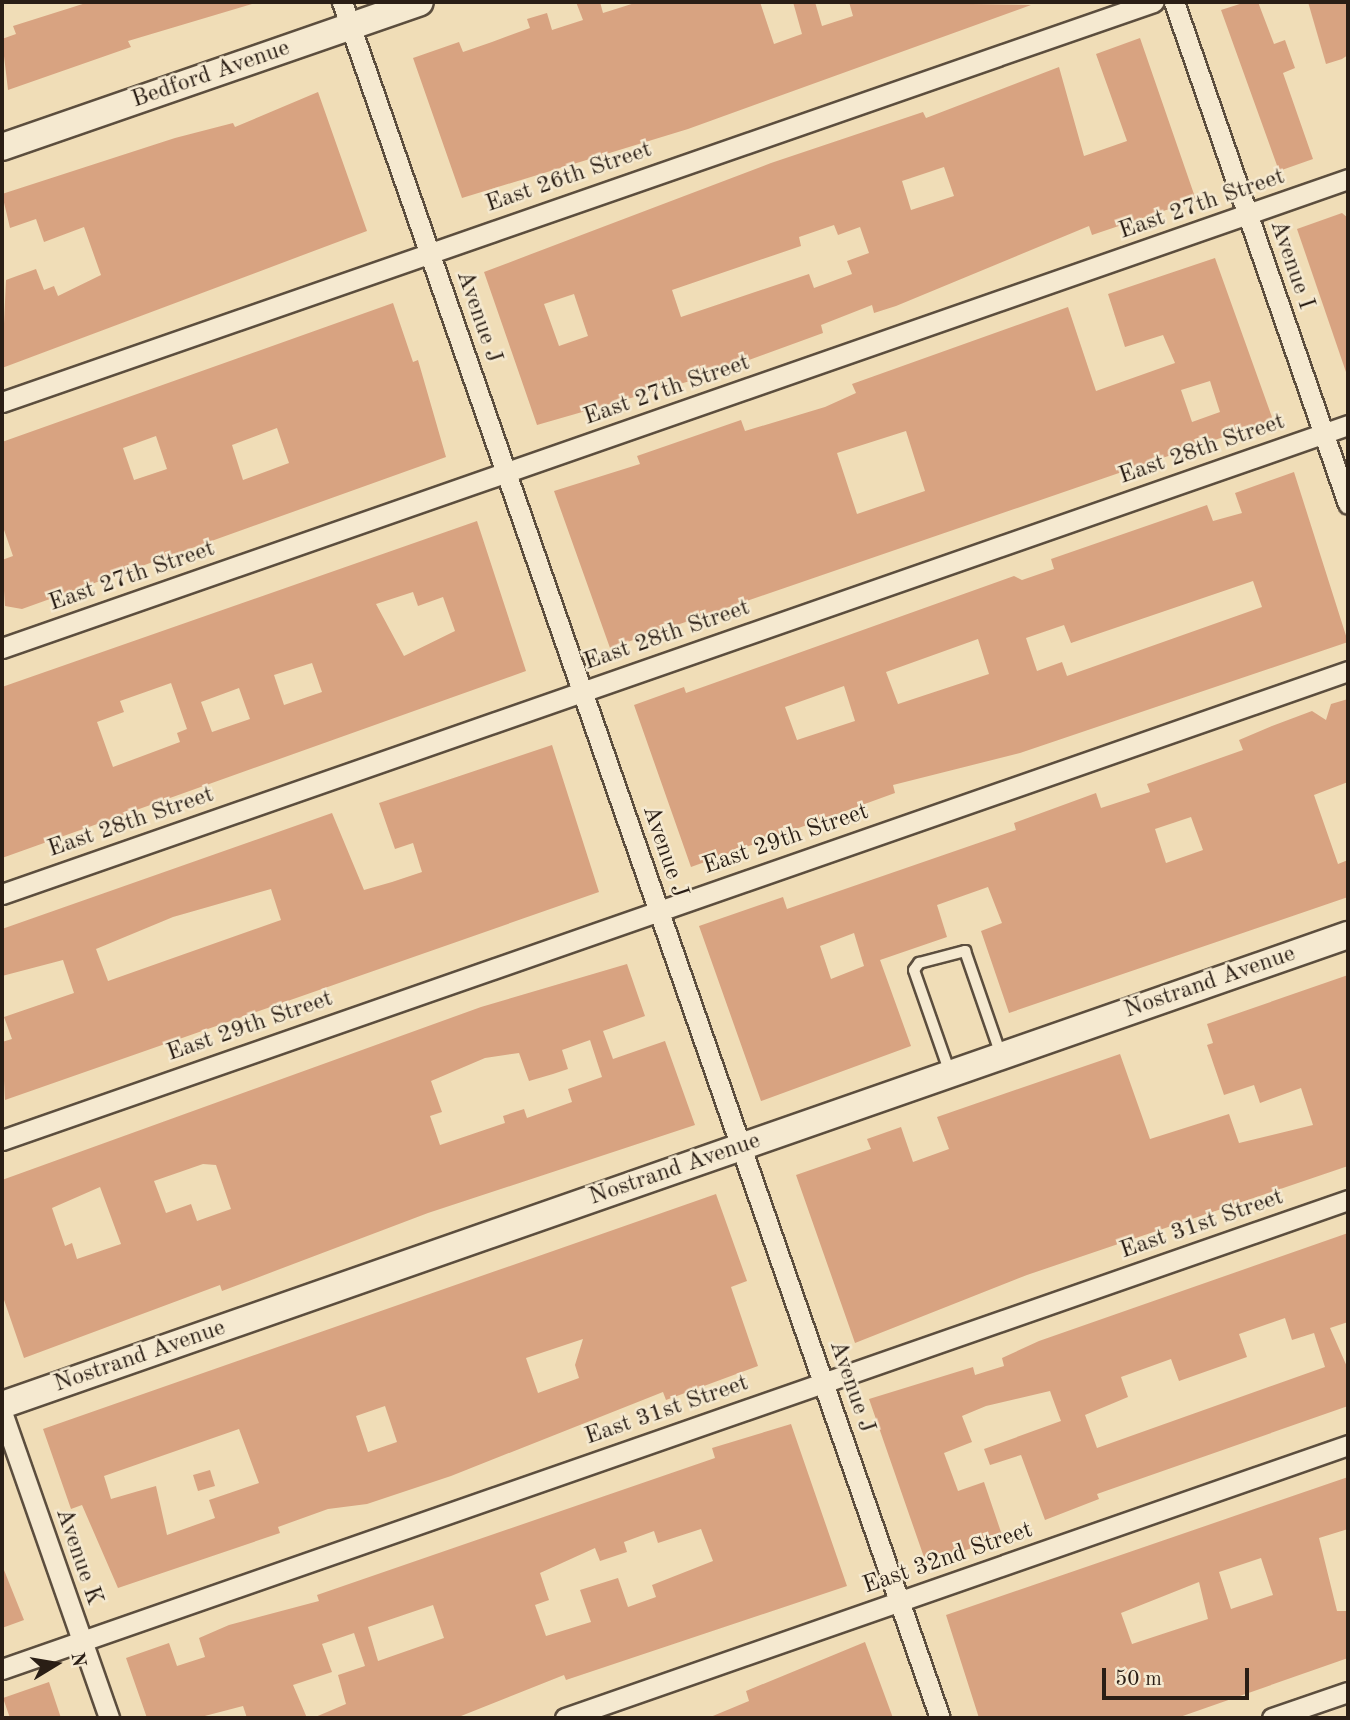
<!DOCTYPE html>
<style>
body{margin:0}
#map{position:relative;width:1350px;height:1720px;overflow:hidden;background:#f0ddb7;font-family:"Old Standard TT",serif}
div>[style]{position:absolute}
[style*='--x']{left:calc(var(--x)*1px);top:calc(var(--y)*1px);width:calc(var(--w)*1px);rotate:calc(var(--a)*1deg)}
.building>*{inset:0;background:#d8a381}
.roads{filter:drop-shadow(2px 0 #5c4e3e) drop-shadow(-2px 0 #5c4e3e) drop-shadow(0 2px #5c4e3e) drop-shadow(0 -2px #5c4e3e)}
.lane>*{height:10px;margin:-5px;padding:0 5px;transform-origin:5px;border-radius:5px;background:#f5e9d0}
.street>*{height:19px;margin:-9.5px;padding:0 9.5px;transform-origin:9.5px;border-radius:9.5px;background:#f5e9d0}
.secondary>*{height:26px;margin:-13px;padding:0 13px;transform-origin:13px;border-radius:13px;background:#f5e9d0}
span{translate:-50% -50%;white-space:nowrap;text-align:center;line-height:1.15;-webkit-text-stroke:5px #f5e9d0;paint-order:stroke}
.street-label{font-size:24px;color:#2a1e15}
.frame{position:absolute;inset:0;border:4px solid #2a1e15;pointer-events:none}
.north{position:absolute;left:21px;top:1629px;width:70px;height:70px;-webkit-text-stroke:5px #f5e9d0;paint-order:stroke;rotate:79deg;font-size:19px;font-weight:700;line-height:28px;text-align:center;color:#2a1e15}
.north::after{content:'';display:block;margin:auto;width:24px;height:32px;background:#2a1e15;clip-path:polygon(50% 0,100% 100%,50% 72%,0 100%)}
.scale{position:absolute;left:1102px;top:1668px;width:147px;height:32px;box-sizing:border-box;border:4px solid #2a1e15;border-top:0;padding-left:9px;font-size:21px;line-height:24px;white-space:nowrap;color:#2a1e15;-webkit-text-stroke:5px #f5e9d0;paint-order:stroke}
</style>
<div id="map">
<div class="building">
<div style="clip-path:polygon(89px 2px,251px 2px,252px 4px,128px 41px,131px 47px,8px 90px,2px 39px,16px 34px,13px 26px)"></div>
<div style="clip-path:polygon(576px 2px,600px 2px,603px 13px,638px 2px,760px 2px,774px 44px,802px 34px,793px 2px,815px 2px,822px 26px,853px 16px,849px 2px,1031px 5px,688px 129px,462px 198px,413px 58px,459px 42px,463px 52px,492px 42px,530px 28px,527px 19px,547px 13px,552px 30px,583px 20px)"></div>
<div style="clip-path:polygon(1246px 2px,1258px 2px,1274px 44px,1285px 40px,1295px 68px,1283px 73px,1313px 159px,1279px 171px,1221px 10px)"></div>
<div style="clip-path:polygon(1308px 2px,1348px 2px,1348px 55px,1342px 59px,1326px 64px)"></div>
<div style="clip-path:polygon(evenodd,1140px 38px,1196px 200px,1092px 235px,1089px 226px,896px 306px,874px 313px,872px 305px,821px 325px,823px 333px,697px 379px,537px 425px,484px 272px,771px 163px,923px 112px,926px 118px,1059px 67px,1084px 156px,1127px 141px,1096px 54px,1140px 38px,944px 167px,954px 196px,911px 210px,902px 181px,944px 167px,1140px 38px,834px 225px,838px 235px,860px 227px,869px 253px,847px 261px,852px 274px,814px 288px,809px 274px,681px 317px,672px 290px,801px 246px,799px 237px,834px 225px,1140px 38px,574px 294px,588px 336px,559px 346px,544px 304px,574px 294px)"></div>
<div style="clip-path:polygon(318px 92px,367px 231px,2px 368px,6px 280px,36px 269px,44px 290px,54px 286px,58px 296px,101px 275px,84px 227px,44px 242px,36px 219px,10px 228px,2px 194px,175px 138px,233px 123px,235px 127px)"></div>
<div style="clip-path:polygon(1342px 213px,1348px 218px,1346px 372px,1297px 229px)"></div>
<div style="clip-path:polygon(evenodd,1215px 258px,1273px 420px,610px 648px,554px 491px,640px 464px,637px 456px,741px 420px,745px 431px,825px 407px,856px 393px,852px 384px,1068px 307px,1096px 391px,1175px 363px,1163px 335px,1125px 347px,1108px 294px,1215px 258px,1210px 381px,1220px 412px,1192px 422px,1181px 390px,1210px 381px,1215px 258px,906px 431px,925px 491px,857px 514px,837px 453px,906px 431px)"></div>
<div style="clip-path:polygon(evenodd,393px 303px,413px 362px,418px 360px,446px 457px,22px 609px,5px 606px,2px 560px,13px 556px,2px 524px,2px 442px,393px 303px,277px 428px,289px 463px,243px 480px,232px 445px,277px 428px,393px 303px,156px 436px,167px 469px,134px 480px,123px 448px,156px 436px)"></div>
<div style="clip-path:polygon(evenodd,1294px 472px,1348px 642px,1020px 753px,893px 785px,895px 793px,691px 867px,634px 705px,684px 687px,686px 693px,1014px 576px,1022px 580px,1054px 569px,1051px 559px,1207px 505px,1213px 521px,1242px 513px,1235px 493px,1294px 472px,1253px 581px,1262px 607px,1067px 676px,1062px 662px,1037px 671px,1026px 638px,1064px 625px,1071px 643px,1253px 581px,1294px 472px,978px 639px,989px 674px,898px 704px,886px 672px,978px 639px,1294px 472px,844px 686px,855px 721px,797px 740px,785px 707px,844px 686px)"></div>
<div style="clip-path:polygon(evenodd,477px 521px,526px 671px,2px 858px,2px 687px,477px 521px,413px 592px,418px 606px,443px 597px,455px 631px,404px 656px,376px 604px,413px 592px,477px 521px,312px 663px,322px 692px,284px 705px,274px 675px,312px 663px,477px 521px,171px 683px,187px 729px,177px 733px,180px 742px,113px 767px,97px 722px,124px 712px,120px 701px,171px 683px,477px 521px,239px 688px,250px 719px,212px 732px,201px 702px,239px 688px)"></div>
<div style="clip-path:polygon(evenodd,1348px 699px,1348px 782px,1314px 795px,1338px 864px,1348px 860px,1348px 897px,1009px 1013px,981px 931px,1002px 923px,988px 887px,937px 905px,947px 937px,880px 960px,911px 1046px,761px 1101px,699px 926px,783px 897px,787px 909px,1016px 830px,1014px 823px,1096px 793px,1101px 808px,1150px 792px,1147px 784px,1243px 750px,1239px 740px,1272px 726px,1312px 711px,1326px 720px,1331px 704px,1348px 699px,1191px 817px,1203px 850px,1166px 863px,1155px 829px,1191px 817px,1348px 699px,854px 933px,864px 966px,831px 979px,820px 946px,854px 933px)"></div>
<div style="clip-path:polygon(evenodd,552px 745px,599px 892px,5px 1100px,2px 1042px,12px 1039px,4px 1017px,74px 993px,63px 960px,2px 976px,2px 929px,332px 813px,364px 890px,392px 882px,422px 872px,413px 843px,395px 849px,379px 803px,552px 745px,271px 889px,281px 920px,108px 981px,96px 949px,173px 917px,271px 889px)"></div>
<div style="clip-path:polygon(evenodd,627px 964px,645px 1016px,603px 1031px,613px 1059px,665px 1041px,695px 1125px,428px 1213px,222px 1291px,220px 1285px,24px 1358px,2px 1294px,2px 1180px,481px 1007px,627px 964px,590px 1040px,602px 1077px,568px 1089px,572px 1102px,527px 1118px,524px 1109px,503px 1116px,505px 1123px,440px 1145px,430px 1116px,442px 1112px,431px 1081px,485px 1058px,519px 1053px,529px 1081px,553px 1074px,568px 1069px,562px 1050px,590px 1040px,627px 964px,203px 1164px,216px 1165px,231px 1209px,197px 1221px,191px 1204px,166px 1213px,154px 1181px,203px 1164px,627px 964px,100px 1187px,121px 1244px,77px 1259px,72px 1243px,65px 1246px,52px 1208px,100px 1187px)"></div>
<div style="clip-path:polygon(1348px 975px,1348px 1166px,1027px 1275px,855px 1343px,796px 1175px,871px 1149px,867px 1139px,901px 1127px,913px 1162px,949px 1149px,937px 1117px,1120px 1054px,1150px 1139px,1229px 1114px,1239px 1143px,1313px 1125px,1301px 1088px,1260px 1103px,1254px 1085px,1224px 1095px,1207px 1045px,1213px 1043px,1207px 1024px)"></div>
<div style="clip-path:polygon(evenodd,716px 1194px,747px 1281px,731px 1287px,758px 1366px,666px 1400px,663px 1392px,451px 1476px,367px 1504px,328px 1509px,278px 1527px,280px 1533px,118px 1588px,82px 1505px,71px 1509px,43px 1429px,716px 1194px,583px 1339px,575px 1365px,579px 1378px,538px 1393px,526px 1358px,583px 1339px,716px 1194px,385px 1406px,397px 1442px,368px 1452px,356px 1416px,385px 1406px,716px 1194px,239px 1429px,259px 1483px,209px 1500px,215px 1518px,167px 1535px,156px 1486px,111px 1499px,104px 1476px,239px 1429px)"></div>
<div style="clip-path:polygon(evenodd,1348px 1233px,1348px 1322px,1330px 1328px,1348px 1369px,1348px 1406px,1097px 1494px,1099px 1499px,1045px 1520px,1021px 1455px,990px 1465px,984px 1449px,1061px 1421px,1050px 1391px,986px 1406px,962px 1416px,972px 1442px,944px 1453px,958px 1491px,984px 1482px,1003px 1538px,926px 1563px,869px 1399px,973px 1367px,975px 1375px,1004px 1366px,1002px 1358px,1039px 1341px,1348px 1233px,1285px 1318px,1292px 1340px,1314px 1333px,1325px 1367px,1097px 1448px,1085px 1415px,1128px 1397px,1121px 1377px,1171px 1359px,1179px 1381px,1247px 1357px,1239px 1334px,1285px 1318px)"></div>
<div style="clip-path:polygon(evenodd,791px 1424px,847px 1586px,566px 1680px,564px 1675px,456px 1718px,313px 1718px,346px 1704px,338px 1675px,365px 1666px,354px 1633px,322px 1644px,332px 1672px,293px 1685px,307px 1718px,247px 1718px,243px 1706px,197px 1718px,147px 1718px,126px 1658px,169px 1643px,177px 1666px,205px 1657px,199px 1638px,229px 1625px,319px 1601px,317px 1595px,715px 1458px,712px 1448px,791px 1424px,701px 1529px,713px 1561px,652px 1585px,656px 1597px,628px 1607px,618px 1578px,580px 1590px,591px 1622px,546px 1636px,535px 1605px,549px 1600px,540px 1573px,595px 1548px,600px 1561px,627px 1552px,624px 1542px,654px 1531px,658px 1543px,701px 1529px,791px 1424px,433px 1605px,444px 1638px,378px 1661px,368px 1627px,433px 1605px)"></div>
<div style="clip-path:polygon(210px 1470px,215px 1486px,198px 1491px,193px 1475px)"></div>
<div style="clip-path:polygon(evenodd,1348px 1477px,1348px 1529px,1319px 1538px,1337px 1611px,1348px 1611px,1348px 1658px,1177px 1718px,979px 1718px,946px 1615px,1348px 1477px,1261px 1558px,1273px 1595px,1231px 1609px,1219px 1572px,1261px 1558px,1348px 1477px,1199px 1582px,1208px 1619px,1132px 1644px,1121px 1613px,1199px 1582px)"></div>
<div style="clip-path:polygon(2px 1565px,24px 1620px,2px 1628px)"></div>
<div style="clip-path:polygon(865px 1642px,893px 1718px,708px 1718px,749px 1701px,746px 1691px)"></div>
<div style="clip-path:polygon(49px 1682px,61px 1718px,10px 1718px,3px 1698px)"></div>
</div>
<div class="roads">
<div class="lane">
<div style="--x:950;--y:1073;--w:109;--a:-109.3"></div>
<div style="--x:914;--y:970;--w:9;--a:-54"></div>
<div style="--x:919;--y:963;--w:48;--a:-14.6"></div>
<div style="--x:965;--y:951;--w:110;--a:70.9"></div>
</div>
<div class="street">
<div style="--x:342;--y:2;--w:1817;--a:70.79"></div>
<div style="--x:1174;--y:2;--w:531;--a:70.88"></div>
<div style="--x:2;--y:402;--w:1219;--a:-19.16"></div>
<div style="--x:2;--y:648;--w:1425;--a:-19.21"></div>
<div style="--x:2;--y:894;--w:1425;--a:-19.21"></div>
<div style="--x:2;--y:1140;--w:1425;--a:-19.21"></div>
<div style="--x:2;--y:1412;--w:324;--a:70.7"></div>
<div style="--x:2;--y:1669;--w:1425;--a:-19.21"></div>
<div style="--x:565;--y:1718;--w:829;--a:-19.22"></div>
<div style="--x:1272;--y:1718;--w:80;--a:-18.9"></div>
</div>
<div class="secondary">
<div style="--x:2;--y:147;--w:442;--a:-19.1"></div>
<div style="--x:2;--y:1405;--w:1426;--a:-19.25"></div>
</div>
</div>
<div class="street-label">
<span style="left:211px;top:75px;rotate:-19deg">Bedford Avenue</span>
<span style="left:569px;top:178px;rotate:-19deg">East 26th Street</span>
<span style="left:1202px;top:205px;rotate:-19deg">East 27th Street</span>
<span style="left:1291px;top:265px;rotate:71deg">Avenue I</span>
<span style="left:478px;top:317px;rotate:71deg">Avenue J</span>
<span style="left:667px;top:391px;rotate:-19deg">East 27th Street</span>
<span style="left:1202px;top:450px;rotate:-19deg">East 28th Street</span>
<span style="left:132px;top:577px;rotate:-19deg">East 27th Street</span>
<span style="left:667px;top:636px;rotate:-19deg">East 28th Street</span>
<span style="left:131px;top:823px;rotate:-19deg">East 28th Street</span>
<span style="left:786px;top:840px;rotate:-19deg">East 29th Street</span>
<span style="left:664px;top:852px;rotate:71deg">Avenue J</span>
<span style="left:1210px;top:983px;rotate:-19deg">Nostrand Avenue</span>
<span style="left:250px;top:1027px;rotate:-19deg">East 29th Street</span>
<span style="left:675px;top:1170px;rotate:-19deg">Nostrand Avenue</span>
<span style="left:1202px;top:1225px;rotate:-19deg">East 31st Street</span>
<span style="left:140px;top:1357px;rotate:-19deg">Nostrand Avenue</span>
<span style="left:851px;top:1387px;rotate:71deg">Avenue J</span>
<span style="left:667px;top:1411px;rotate:-19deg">East 31st Street</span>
<span style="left:78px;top:1557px;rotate:71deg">Avenue K</span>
<span style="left:948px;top:1559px;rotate:-19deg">East 32nd Street</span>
</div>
<div class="frame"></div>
<div class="north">N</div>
<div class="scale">50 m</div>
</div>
